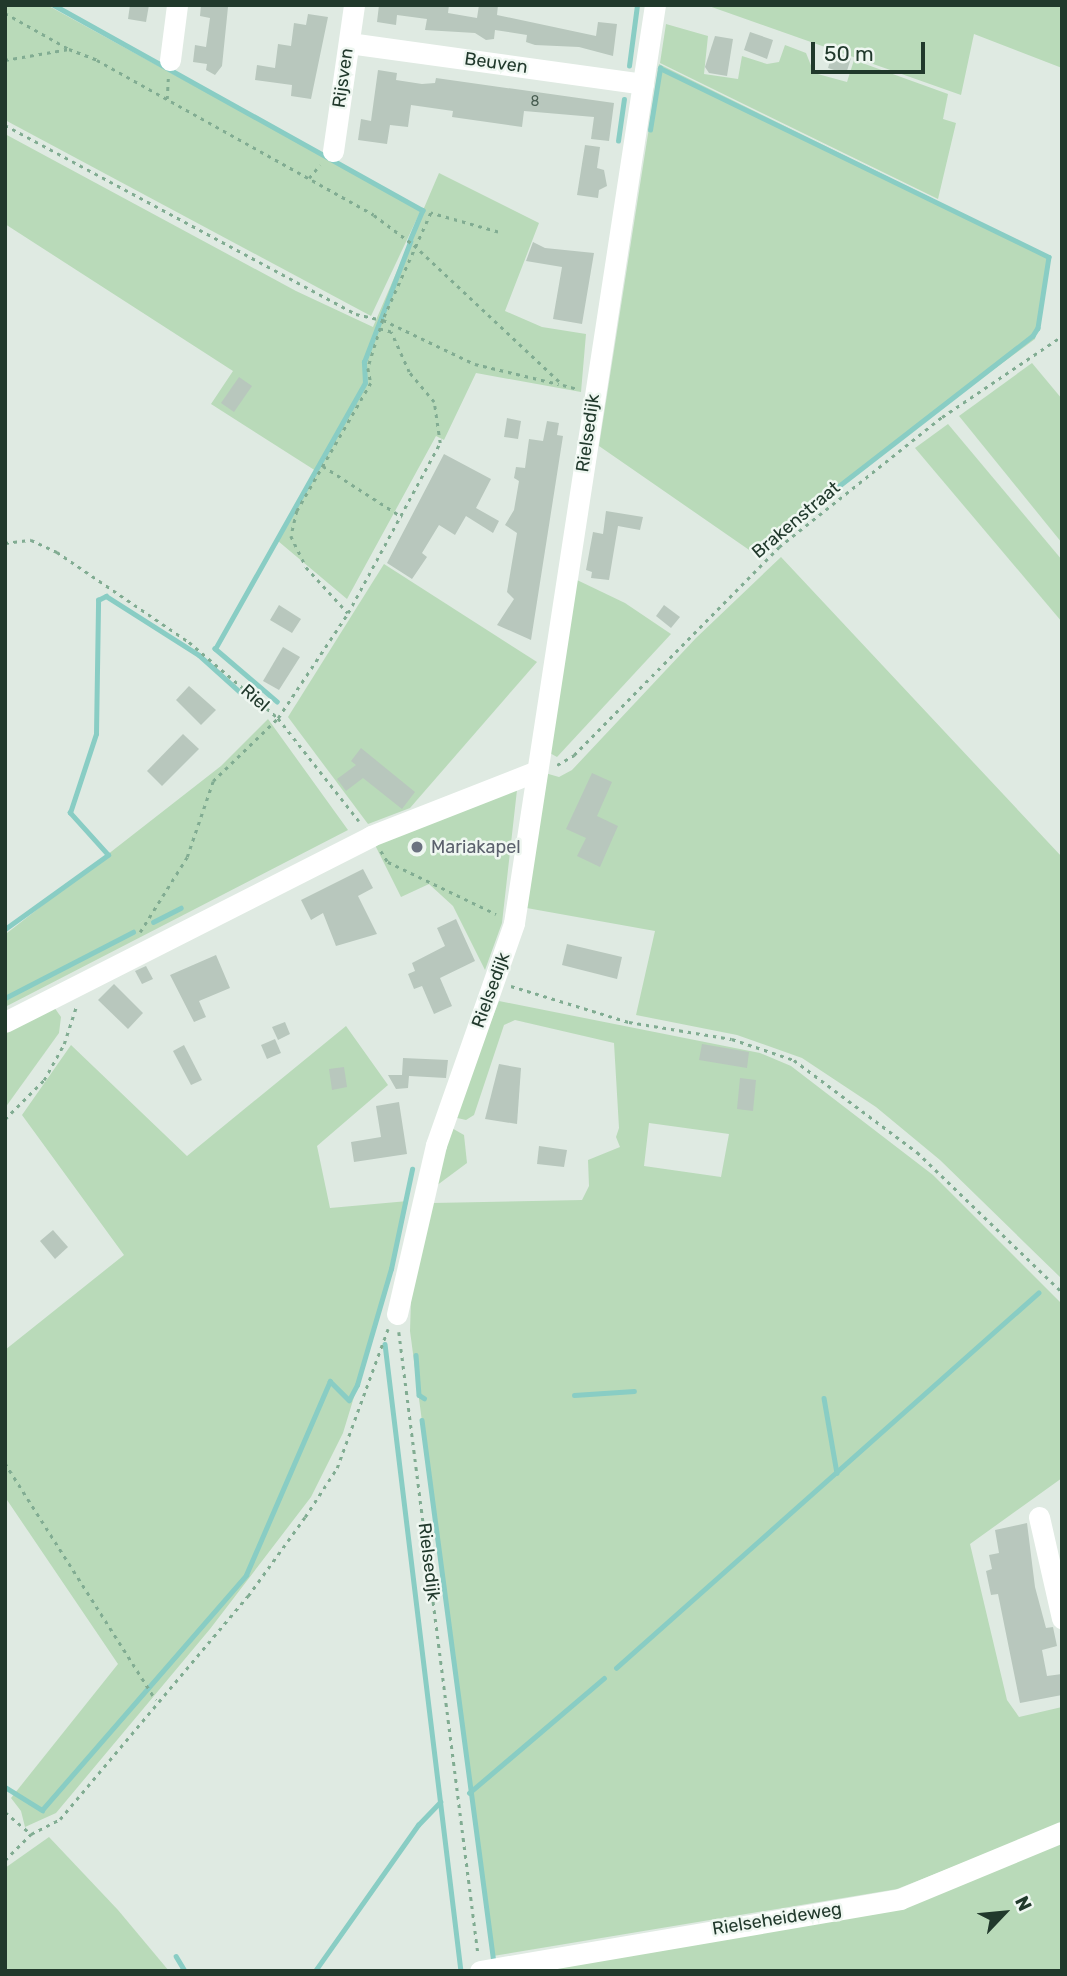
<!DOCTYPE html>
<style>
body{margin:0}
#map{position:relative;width:1067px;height:1976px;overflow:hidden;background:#dfeae2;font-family:Rubik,sans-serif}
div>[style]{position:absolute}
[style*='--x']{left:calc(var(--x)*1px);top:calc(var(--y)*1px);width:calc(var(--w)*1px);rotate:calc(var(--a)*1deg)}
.green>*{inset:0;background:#b9dab9}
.stream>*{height:4.5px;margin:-2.25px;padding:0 2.25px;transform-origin:2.25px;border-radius:2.25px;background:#89cdc4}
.building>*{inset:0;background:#b8c7bd}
.path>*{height:2.5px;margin-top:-1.25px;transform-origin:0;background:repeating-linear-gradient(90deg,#81ac92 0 3.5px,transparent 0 8.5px)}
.minor>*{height:21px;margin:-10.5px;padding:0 10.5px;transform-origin:10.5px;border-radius:10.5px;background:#fff}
.dots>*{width:19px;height:19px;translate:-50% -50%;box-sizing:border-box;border:4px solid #eff7f1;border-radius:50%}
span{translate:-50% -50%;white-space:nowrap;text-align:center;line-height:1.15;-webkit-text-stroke:5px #eff7f1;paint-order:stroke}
.number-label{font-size:14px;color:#475c50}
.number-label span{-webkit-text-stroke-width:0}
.street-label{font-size:18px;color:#21392c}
.worship-label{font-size:18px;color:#5b616d}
.left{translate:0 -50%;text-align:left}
.frame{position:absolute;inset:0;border:7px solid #21392c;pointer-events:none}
.north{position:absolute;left:969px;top:1878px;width:70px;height:70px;-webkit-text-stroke:5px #eff7f1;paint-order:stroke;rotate:64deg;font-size:19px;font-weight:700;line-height:28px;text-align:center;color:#21392c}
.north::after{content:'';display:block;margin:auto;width:24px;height:32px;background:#21392c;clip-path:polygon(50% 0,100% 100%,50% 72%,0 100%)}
.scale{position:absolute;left:811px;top:42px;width:114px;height:32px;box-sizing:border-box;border:4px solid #21392c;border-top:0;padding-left:9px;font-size:21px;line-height:24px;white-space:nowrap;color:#21392c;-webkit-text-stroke:5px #eff7f1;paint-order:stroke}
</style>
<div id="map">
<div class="green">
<div style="clip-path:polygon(5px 5px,47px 5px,421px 210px,371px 316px,5px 120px)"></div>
<div style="clip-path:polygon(706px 5px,1062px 5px,1062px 68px,974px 34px,961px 95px)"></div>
<div style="clip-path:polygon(666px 24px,708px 36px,704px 74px,738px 79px,742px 56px,767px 64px,779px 62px,785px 45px,806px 53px,814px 73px,847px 82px,854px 60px,948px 94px,943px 119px,956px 123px,938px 199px,660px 63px)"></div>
<div style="clip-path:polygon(659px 64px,1051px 257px,1035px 339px,865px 464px,755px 554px,599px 446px)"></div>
<div style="clip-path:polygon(5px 134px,296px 291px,373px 327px,439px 173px,539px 223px,505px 311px,542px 327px,586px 334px,581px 392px,476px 373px,444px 440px,436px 436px,347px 599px,278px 541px,316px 471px,211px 404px,233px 371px,5px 224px)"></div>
<div style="clip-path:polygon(1032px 363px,1062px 399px,1062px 543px,959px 416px)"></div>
<div style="clip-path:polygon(948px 424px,1062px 560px,1062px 622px,915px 448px)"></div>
<div style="clip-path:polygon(781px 557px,1062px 857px,1062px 1279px,940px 1160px,876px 1107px,802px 1058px,737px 1035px,636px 1015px,655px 931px,521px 907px,545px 773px,559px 777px,572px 770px,696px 638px)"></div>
<div style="clip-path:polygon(384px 564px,537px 662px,410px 808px,368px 824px,288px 717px)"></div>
<div style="clip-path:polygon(577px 580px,625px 603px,671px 634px,557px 757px,548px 752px)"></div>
<div style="clip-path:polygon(268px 719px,348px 830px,5px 1007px,7px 933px,221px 766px)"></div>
<div style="clip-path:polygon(517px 790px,502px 923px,485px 970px,453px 906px,429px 884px,401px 897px,374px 843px)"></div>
<div style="clip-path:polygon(evenodd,499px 1001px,760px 1053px,791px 1066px,933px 1175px,1062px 1304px,1062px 1478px,970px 1544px,1007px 1700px,1019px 1717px,1062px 1707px,1062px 1824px,897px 1889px,493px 1956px,410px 1331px,411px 1300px,432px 1203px,582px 1200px,589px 1186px,588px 1160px,620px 1147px,616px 1137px,619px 1128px,614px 1043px,515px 1020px,504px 1025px,474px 1115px,466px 1120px,453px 1117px,499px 1001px,649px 1123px,729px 1134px,721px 1177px,644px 1166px,649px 1123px)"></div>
<div style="clip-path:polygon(54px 1007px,61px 1017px,59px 1033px,5px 1108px,5px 1030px)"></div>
<div style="clip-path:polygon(346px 1026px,388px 1085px,317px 1146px,330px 1208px,408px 1201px,393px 1269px,343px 1433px,311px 1497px,210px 1629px,56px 1813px,25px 1827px,21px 1811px,11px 1798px,118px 1664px,5px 1497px,5px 1350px,124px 1255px,22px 1115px,71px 1045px,187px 1156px)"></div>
<div style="clip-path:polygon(450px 1127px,464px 1135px,467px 1163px,436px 1186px)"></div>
<div style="clip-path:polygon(49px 1837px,118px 1910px,169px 1971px,5px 1971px,5px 1868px)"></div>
<div style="clip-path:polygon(1062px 1843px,1062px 1971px,523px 1971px,904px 1908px)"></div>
</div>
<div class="stream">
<div style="--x:54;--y:5;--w:422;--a:29.1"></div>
<div style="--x:423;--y:210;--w:34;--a:113"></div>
<div style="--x:629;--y:66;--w:62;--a:-82.5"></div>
<div style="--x:650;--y:130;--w:63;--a:-80.8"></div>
<div style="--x:660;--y:68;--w:432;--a:25.9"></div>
<div style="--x:1049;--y:257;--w:72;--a:98.8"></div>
<div style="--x:1038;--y:328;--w:9;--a:122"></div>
<div style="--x:1033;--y:336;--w:351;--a:142.2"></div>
<div style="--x:618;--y:141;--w:42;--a:-81.9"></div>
<div style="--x:277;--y:702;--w:82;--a:-139.5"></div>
<div style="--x:215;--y:649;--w:305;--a:-60.6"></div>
<div style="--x:365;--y:383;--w:21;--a:-93"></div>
<div style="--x:364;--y:362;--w:129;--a:-69"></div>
<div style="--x:153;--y:922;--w:31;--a:-27"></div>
<div style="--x:5;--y:929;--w:127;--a:-35.7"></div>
<div style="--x:108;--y:855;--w:57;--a:-132.1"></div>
<div style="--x:70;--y:813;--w:83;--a:-71.8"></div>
<div style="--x:96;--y:734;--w:134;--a:-89.1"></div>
<div style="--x:98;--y:600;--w:9;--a:-27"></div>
<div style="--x:106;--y:596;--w:110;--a:32.4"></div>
<div style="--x:199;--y:655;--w:54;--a:42"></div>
<div style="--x:5;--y:998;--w:144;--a:-27.3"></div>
<div style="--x:385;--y:1344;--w:632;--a:83.09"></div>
<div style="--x:416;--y:1355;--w:40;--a:85.7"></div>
<div style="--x:419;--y:1395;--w:6;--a:31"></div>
<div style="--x:574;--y:1395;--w:60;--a:-3.8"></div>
<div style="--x:824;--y:1398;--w:76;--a:80.2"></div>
<div style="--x:422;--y:1420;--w:548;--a:82.45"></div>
<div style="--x:616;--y:1668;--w:565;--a:-41.63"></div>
<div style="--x:5;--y:1787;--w:44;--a:31.9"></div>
<div style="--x:42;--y:1810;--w:311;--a:-49"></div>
<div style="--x:246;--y:1575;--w:211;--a:-66.6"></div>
<div style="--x:330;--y:1381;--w:27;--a:45"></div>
<div style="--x:349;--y:1400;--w:17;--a:-62"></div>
<div style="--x:357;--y:1385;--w:121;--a:-73.7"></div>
<div style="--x:391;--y:1269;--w:102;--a:-78.1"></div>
<div style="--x:469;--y:1793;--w:177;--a:-40.4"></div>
<div style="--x:176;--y:1956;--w:17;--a:59"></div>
<div style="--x:315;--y:1971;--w:179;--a:-54.8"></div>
<div style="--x:418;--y:1825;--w:32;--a:-46"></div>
</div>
<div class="building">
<div style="clip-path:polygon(130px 5px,149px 5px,146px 22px,128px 19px)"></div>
<div style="clip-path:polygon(201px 5px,228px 7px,222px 66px,215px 75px,206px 70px,207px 64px,193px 62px,195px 45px,206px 47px,210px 18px,200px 16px)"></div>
<div style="clip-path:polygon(379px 5px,449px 5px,448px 13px,477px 18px,479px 5px,498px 5px,497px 15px,596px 36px,598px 22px,617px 24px,613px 56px,579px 47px,535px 45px,526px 42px,527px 35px,495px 30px,494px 39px,486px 40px,475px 33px,425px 30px,427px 19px,397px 15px,396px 25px,377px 22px)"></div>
<div style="clip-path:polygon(308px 14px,328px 17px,311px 99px,291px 96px,292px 85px,255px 80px,257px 65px,275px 68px,278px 44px,291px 46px,294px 23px,306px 25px)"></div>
<div style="clip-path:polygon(750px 32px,773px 40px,767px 59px,744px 50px)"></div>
<div style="clip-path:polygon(715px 36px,733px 39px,727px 76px,709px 73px,705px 67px)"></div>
<div style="clip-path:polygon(833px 52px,851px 58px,846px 74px,828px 68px)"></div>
<div style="clip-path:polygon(378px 70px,397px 73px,396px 80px,422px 84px,435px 83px,436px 78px,614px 103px,609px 141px,591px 139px,594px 117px,524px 111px,522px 127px,452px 117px,453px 111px,411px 105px,408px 127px,390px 125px,387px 144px,358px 140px,361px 119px,371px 121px)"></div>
<div style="clip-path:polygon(585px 145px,600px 147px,597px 168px,604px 170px,607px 186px,599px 190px,598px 198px,577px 195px)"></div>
<div style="clip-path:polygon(533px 242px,545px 248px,594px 253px,582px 324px,553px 319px,562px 267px,526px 261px)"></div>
<div style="clip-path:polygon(239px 377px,252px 386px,234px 412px,221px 403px)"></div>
<div style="clip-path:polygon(507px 418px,521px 421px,518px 439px,504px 437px)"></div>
<div style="clip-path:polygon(547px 421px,559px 423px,557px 435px,563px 436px,531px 640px,497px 625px,514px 599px,507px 592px,517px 533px,505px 525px,514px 510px,519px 481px,514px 478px,516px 467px,525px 468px,529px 439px,543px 441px)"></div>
<div style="clip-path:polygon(444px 454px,491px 479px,476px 508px,499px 521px,493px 533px,466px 516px,455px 535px,439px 525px,422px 553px,427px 557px,412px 579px,387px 563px)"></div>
<div style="clip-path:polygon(606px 511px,643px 517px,640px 530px,618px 526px,609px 580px,591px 578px,592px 572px,586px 570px,593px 532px,603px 534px)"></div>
<div style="clip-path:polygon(279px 605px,301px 619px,292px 633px,270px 620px)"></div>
<div style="clip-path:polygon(664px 605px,680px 617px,671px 628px,656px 616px)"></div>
<div style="clip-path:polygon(283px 647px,300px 657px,279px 690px,263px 681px)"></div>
<div style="clip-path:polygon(189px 686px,216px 710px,201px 725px,176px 700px)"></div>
<div style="clip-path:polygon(183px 734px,199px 749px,162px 786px,147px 771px)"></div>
<div style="clip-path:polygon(361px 748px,415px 792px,402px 809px,363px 778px,346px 791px,337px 779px,356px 765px,351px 761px)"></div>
<div style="clip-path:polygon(592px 773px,612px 782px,597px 816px,618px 826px,600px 867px,577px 856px,586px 838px,566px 829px)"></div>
<div style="clip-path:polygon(363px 869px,373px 888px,358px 896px,377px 934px,336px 946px,323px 913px,311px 920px,301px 900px)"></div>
<div style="clip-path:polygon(456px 919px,475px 961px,440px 978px,452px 1006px,434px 1014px,422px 986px,414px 989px,408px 974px,415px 971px,412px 963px,445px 946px,437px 928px)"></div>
<div style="clip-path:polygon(567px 944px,622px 957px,617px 979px,562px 965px)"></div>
<div style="clip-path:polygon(216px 955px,230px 988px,199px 1001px,206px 1017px,194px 1022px,170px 975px)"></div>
<div style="clip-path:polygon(146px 966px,153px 979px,142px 984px,135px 971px)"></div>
<div style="clip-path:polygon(114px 984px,143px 1013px,128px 1029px,98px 1000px)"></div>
<div style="clip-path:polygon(285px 1022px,290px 1034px,278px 1040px,272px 1027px)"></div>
<div style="clip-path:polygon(275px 1039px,281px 1053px,267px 1059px,261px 1045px)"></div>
<div style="clip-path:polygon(702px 1044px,749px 1052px,747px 1068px,699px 1060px)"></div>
<div style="clip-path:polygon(184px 1045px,202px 1080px,191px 1085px,173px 1051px)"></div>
<div style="clip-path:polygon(403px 1058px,448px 1060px,446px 1078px,409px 1076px,408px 1088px,396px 1089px,388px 1075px,402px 1075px)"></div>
<div style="clip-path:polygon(499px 1064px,521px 1068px,517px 1124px,485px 1119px)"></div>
<div style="clip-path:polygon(344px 1067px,347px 1087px,332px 1090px,329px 1069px)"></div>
<div style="clip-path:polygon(740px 1078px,756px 1080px,753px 1111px,737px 1109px)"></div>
<div style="clip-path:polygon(399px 1102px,407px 1154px,354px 1162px,351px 1142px,381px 1137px,376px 1106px)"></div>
<div style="clip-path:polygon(539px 1146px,567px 1150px,564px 1167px,537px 1164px)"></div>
<div style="clip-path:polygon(53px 1230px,68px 1247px,55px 1259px,40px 1241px)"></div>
<div style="clip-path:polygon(1027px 1523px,1035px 1587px,1046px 1628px,1053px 1627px,1057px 1646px,1042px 1650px,1047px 1676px,1062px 1674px,1062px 1695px,1020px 1703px,998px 1594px,991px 1595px,986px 1571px,992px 1569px,989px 1555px,999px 1553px,995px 1530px)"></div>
</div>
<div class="path">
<div style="--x:5;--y:13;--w:73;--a:29.4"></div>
<div style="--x:5;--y:60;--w:65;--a:-9.8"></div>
<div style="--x:69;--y:49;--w:30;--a:21"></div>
<div style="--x:97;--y:60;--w:317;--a:29.2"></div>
<div style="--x:374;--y:215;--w:50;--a:36.9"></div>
<div style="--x:414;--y:245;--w:204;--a:43.2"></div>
<div style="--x:563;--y:385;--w:16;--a:15"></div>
<div style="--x:167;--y:99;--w:21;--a:-87"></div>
<div style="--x:5;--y:125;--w:399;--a:28.3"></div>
<div style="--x:356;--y:314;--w:28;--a:13"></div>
<div style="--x:383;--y:320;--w:50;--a:107.4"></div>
<div style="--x:368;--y:368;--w:15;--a:79"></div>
<div style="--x:371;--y:383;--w:148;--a:120"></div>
<div style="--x:297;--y:511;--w:26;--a:103"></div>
<div style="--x:291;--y:536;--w:34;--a:64"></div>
<div style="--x:306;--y:567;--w:62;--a:47.6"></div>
<div style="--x:309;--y:178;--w:17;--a:-50"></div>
<div style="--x:498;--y:232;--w:70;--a:-164.2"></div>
<div style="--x:431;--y:213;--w:117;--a:114.2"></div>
<div style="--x:383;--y:320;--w:102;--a:25.6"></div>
<div style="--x:475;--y:364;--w:86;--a:13.4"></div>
<div style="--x:323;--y:466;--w:94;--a:32.8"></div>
<div style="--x:5;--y:543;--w:26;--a:-7"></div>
<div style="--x:31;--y:540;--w:29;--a:25"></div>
<div style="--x:57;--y:552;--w:160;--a:34.3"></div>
<div style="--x:189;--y:642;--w:117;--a:40.5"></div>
<div style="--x:278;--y:718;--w:131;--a:51.8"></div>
<div style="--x:557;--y:765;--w:20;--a:-30"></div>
<div style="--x:574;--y:755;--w:292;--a:-45.4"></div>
<div style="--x:779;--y:547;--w:208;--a:-38.6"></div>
<div style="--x:942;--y:417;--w:145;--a:-34"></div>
<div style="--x:413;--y:839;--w:8;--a:67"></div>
<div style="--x:381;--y:851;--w:13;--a:58"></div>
<div style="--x:388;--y:862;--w:120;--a:25.7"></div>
<div style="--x:140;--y:932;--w:89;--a:-57.9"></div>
<div style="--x:187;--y:857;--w:80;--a:-71.1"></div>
<div style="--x:213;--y:781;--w:91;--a:-44.1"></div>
<div style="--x:278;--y:718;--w:126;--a:-56.3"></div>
<div style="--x:348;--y:613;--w:193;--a:-61.6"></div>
<div style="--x:440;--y:443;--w:41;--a:-98.3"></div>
<div style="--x:434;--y:402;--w:39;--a:-130"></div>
<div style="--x:409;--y:372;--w:44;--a:-114.2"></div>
<div style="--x:391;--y:332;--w:11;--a:-165"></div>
<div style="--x:511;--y:986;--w:123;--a:17"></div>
<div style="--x:629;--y:1022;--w:104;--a:9.4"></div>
<div style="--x:732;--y:1039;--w:65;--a:18.7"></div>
<div style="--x:794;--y:1060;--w:154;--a:36.8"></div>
<div style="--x:917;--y:1152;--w:202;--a:44"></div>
<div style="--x:5;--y:1119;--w:55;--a:-45"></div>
<div style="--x:44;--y:1080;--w:41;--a:-60.9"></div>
<div style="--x:64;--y:1044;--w:38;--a:-72"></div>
<div style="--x:399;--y:1332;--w:626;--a:82.75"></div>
<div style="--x:5;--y:1463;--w:281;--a:57.5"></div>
<div style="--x:5;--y:1812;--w:34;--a:40"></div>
<div style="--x:5;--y:1860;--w:37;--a:-45"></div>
<div style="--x:31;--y:1834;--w:33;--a:-27"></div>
<div style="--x:60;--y:1819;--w:292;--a:-49.9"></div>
<div style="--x:248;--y:1596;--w:97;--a:-54.2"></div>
<div style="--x:305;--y:1517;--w:59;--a:-56.9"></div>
<div style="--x:337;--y:1468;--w:148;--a:-69.9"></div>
</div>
<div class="minor">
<div style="--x:349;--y:43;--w:297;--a:7.9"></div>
<div style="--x:170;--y:60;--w:55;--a:-82.7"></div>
<div style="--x:333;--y:151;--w:148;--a:-81.8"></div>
<div style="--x:5;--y:1022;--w:411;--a:-26.9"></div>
<div style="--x:371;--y:836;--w:178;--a:-21.4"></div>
<div style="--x:397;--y:1314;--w:173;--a:-77"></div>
<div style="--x:436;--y:1145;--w:235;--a:-70.6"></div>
<div style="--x:514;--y:923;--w:929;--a:-81.27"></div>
<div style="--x:1039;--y:1517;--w:104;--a:77.2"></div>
<div style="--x:480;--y:1971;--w:426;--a:-9.7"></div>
<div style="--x:900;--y:1899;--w:175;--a:-22.5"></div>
</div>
<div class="dots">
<div style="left:417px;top:847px;background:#6b7280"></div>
</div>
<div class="number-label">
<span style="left:535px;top:102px">8</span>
</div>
<div class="street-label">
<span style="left:496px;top:63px;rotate:8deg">Beuven</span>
<span style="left:343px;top:78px;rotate:-82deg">Rijsven</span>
<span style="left:588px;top:433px;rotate:-82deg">Rielsedijk</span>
<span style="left:796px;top:520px;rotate:-40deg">Brakenstraat</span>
<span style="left:255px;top:698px;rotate:41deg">Riel</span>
<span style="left:491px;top:990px;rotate:-70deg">Rielsedijk</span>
<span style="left:429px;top:1562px;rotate:83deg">Rielsedijk</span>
<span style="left:777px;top:1919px;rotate:-9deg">Rielseheideweg</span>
</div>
<div class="worship-label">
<span class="left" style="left:431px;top:847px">Mariakapel</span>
</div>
<div class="frame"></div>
<div class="north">N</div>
<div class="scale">50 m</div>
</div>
